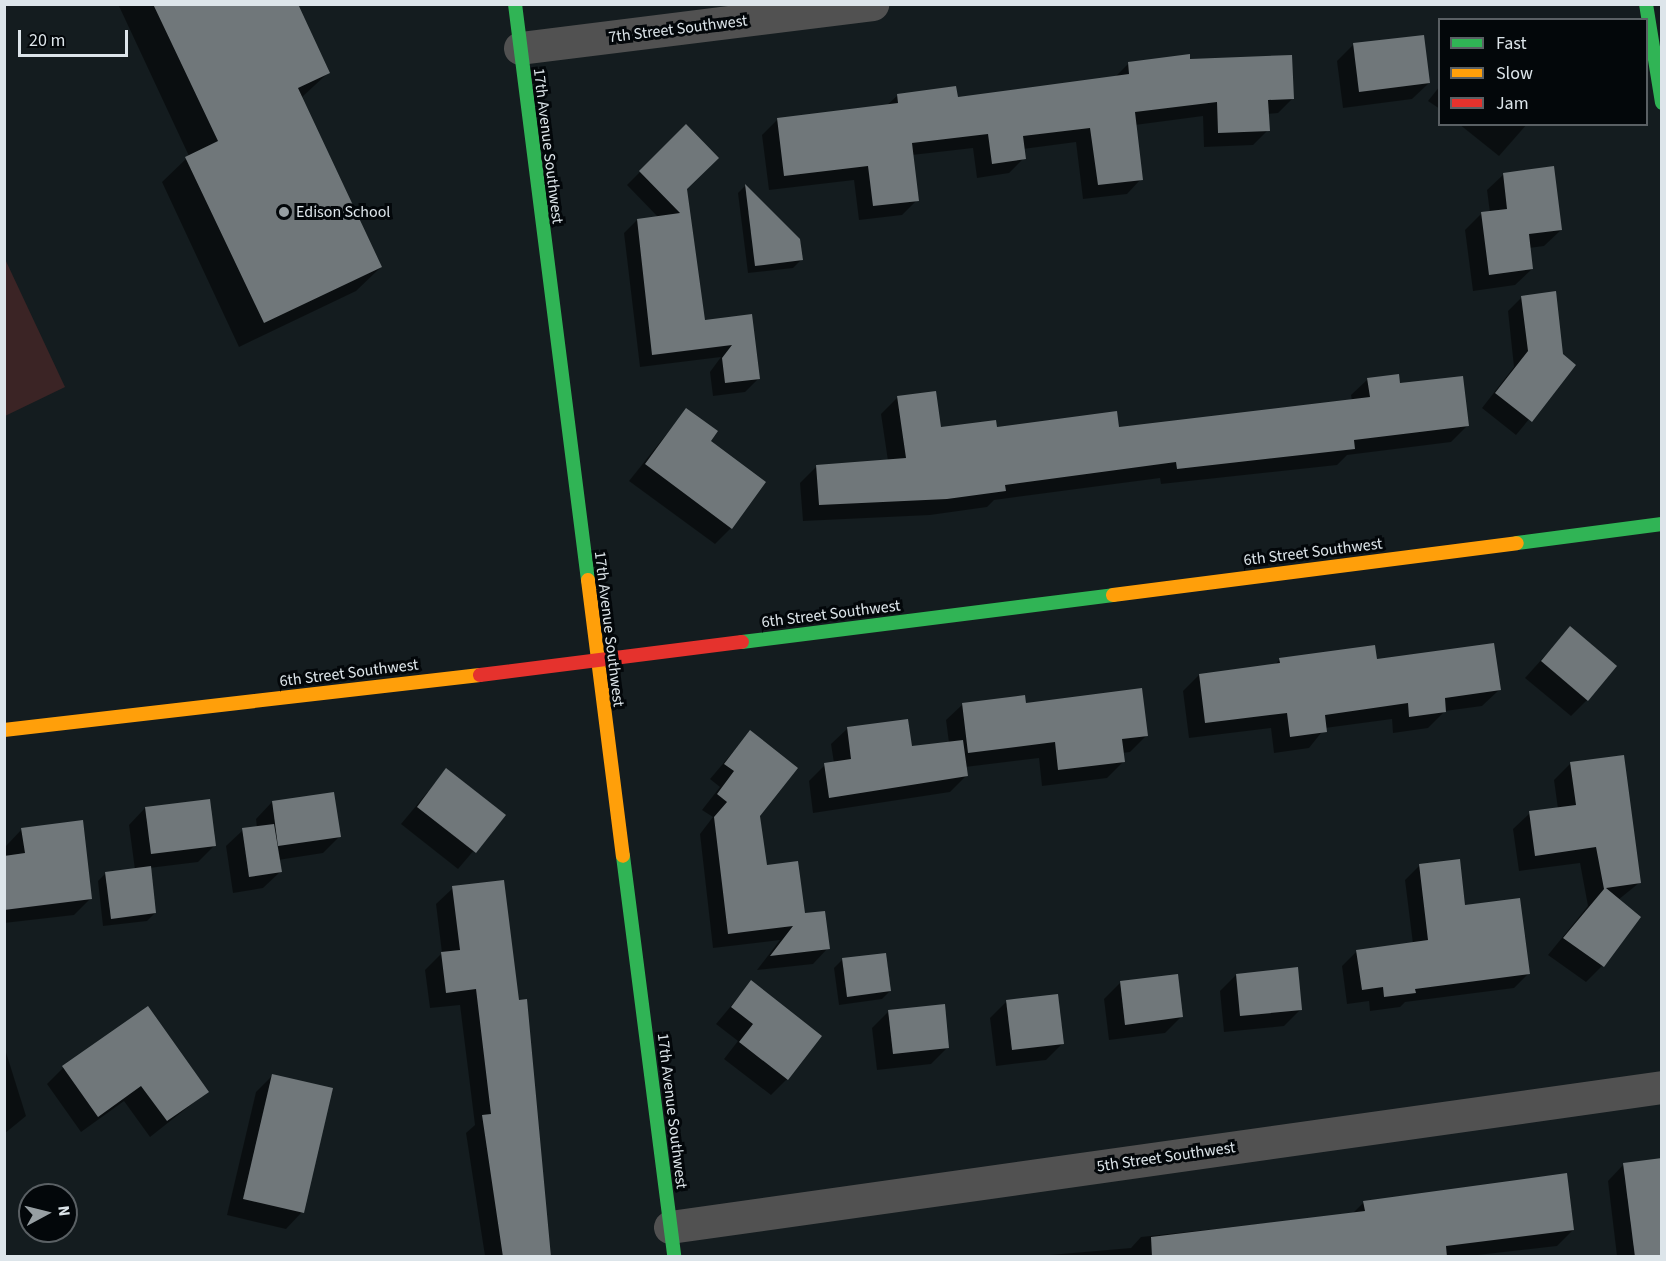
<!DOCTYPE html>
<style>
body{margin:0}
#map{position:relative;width:1666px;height:1261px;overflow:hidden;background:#141c1f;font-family:"Source Sans 3",sans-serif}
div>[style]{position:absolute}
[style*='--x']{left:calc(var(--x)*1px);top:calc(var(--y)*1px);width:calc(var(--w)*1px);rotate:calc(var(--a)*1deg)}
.green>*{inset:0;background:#3b2425}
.shadow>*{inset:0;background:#0007}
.building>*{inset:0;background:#70777a}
.street>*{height:33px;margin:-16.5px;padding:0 16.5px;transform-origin:16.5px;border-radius:16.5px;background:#515151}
.fast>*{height:14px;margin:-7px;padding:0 7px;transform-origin:7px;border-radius:7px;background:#30b455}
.slow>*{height:14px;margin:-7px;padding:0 7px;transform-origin:7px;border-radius:7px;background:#ff9f0a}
.jam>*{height:14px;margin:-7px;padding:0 7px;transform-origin:7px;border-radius:7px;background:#e5322d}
.dots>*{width:16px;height:16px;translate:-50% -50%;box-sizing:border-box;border:3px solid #03070a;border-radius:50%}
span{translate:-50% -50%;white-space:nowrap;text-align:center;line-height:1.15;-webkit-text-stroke:6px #03070a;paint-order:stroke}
.street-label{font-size:16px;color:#dde5ea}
.poi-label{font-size:16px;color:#dde5ea}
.left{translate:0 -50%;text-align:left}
.frame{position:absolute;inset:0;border:6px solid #dde5ea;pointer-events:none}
.legend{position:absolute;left:1438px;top:18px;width:210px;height:108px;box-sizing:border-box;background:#03070a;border:2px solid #5a6064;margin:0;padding:8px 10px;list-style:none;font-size:18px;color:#dde5ea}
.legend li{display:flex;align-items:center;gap:12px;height:30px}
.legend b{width:30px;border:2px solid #5a6064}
.north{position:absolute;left:18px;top:1183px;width:60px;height:60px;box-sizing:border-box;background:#03070a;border:2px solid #5a6064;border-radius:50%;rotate:83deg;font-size:16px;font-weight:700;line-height:24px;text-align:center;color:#dde5ea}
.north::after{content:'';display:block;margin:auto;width:21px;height:27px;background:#979fa3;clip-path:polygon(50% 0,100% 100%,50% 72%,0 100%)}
.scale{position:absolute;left:18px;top:30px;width:110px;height:27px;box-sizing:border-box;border:3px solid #dde5ea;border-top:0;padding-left:8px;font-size:18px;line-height:21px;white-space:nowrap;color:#dde5ea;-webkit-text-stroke:4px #03070a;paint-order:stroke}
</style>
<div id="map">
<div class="green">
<div style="clip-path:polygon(4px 257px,65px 387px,5px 416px,4px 416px)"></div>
</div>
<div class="shadow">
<div style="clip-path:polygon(118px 4px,296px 4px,328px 73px,301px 98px,381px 267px,356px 291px,239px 347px,162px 182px,189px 156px)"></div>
<div style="clip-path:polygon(1353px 45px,1429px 83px,1412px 99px,1343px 108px,1337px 61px)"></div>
<div style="clip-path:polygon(1189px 60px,1293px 98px,1278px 113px,1267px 114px,1268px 130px,1253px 145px,1204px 147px,1203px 116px,1135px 125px,1141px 179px,1127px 194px,1083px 199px,1076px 142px,1023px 149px,1024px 158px,1009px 173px,977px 178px,973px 148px,912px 155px,917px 200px,902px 215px,859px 220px,854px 180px,769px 190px,762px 135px,777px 120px,886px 106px,898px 95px,956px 98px,1114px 78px,1129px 63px)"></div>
<div style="clip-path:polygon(1440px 86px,1440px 109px,1428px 101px)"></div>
<div style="clip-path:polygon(1459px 124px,1527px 124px,1499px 156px)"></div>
<div style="clip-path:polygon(686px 126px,686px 189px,703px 321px,751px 315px,758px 379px,745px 392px,713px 396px,710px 372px,721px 357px,640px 367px,624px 233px,637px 220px,659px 218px,627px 185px)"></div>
<div style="clip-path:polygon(1504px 174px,1561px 230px,1544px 246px,1529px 248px,1532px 269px,1515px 285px,1473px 291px,1465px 230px,1481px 214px,1490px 213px,1487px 190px)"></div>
<div style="clip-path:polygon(745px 186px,799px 240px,801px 260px,793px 268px,748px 273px,738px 193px)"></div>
<div style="clip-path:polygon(1522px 297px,1562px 355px,1574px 365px,1516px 435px,1482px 408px,1514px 367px,1508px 311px)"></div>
<div style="clip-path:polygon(1368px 379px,1399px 385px,1467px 426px,1451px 442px,1347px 455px,1337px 465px,1161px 484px,1160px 478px,994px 500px,987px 507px,930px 515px,803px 521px,800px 483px,817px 466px,888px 461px,881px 414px,898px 397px,940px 429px,1118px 429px,1352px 401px,1351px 395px)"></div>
<div style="clip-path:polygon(686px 410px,709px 441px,731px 528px,715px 544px,629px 481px)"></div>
<div style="clip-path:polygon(1570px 628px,1587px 700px,1571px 716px,1525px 678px)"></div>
<div style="clip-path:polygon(1280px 659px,1376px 660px,1499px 690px,1482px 706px,1445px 711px,1428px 728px,1393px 733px,1392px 719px,1325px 728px,1309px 748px,1274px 753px,1271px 728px,1189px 738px,1183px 691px,1199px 675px,1274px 666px)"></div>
<div style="clip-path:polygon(963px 704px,1025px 704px,1146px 736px,1130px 752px,1122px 753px,1123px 762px,1107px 778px,1042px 786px,1039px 758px,965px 767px,966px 776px,950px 792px,813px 813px,809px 781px,825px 765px,834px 763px,831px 744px,848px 728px,911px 748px,949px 743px,946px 720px)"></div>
<div style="clip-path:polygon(750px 732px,766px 866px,828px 948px,813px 964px,757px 970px,780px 940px,713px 948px,700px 834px,713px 817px,702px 810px,720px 787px,710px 779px)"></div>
<div style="clip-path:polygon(1570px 764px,1639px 883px,1618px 900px,1602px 966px,1586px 982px,1548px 955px,1588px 906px,1580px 863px,1519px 871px,1513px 829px,1530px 813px,1558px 809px,1554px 780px)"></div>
<div style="clip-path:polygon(446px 770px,504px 815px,458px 869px,401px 824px)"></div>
<div style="clip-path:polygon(272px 802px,339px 837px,323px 853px,278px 860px,280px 872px,263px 888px,233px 893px,226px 846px,243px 830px,257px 828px,256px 819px)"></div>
<div style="clip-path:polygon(145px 808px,214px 846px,198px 862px,149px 868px,155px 913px,147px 921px,103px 926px,98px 881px,106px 873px,135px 870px,129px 825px)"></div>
<div style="clip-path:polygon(22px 829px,91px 898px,74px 915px,4px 923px,6px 846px)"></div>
<div style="clip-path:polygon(1420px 865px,1528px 974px,1514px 988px,1405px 1002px,1400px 1007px,1370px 1011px,1369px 1001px,1347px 1004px,1342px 966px,1357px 951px,1413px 944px,1405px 880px)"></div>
<div style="clip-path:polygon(453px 888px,518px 1002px,525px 1001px,549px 1256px,485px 1256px,466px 1133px,475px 1125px,460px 1005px,430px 1008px,425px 970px,442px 953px,436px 904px)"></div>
<div style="clip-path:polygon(842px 960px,890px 991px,882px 999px,839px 1005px,834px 968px)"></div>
<div style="clip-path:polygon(1236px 975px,1301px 1009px,1284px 1026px,1224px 1032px,1220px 991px)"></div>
<div style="clip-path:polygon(751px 982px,787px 1079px,771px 1095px,724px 1059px,738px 1041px,716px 1024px)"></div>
<div style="clip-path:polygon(1121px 982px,1181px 1017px,1165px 1033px,1109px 1040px,1104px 999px)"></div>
<div style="clip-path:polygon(1006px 1002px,1063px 1043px,1046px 1060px,996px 1066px,990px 1018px)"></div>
<div style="clip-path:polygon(889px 1011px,948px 1047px,931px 1064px,877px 1070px,872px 1028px)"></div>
<div style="clip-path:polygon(4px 1046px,26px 1116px,4px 1134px)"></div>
<div style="clip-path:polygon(63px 1068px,207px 1092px,150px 1137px,124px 1101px,81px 1132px,47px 1084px)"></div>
<div style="clip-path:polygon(273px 1075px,302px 1212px,286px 1229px,227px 1215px,256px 1092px)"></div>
<div style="clip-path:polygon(1624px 1164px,1662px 1256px,1617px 1256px,1608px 1181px)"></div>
<div style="clip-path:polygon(1364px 1202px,1573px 1230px,1557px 1246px,1469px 1256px,1038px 1256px,1131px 1248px,1141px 1237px,1352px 1214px)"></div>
</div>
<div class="building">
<div style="clip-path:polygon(153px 4px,298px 4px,330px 73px,298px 88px,382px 267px,264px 323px,185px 157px,218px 141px)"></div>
<div style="clip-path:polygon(1424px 35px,1430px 83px,1359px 92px,1353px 43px)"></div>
<div style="clip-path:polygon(1190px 54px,1190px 59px,1292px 55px,1294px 99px,1268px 100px,1270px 131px,1218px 133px,1217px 102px,1135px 112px,1143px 180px,1098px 185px,1090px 128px,1023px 136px,1026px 159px,992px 164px,988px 134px,912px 143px,919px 201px,873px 206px,868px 166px,784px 176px,777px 118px,898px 103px,897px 94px,956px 86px,958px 97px,1129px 74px,1128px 62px)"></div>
<div style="clip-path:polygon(686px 124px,719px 158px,687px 189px,705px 320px,752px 314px,760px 379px,725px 383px,722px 358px,732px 345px,652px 355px,637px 219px,680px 213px,639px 171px)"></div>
<div style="clip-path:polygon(1554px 166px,1562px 230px,1529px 234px,1533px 269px,1489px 275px,1481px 212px,1507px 209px,1503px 173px)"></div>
<div style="clip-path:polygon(745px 184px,800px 239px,803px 260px,755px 266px)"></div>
<div style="clip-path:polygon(1556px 291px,1563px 354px,1576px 365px,1532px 422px,1495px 393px,1528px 351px,1521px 296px)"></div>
<div style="clip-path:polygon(1399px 374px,1400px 383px,1463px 376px,1469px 426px,1354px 440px,1355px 449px,1177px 469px,1176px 462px,1005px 485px,1006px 491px,947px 499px,819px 505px,816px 465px,906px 458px,897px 396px,936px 391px,941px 427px,996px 420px,997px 427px,1117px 411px,1119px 427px,1370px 397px,1367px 378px)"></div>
<div style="clip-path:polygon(686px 408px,718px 431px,711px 441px,766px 482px,732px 529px,645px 464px)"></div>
<div style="clip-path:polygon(1570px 626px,1617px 666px,1588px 701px,1541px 661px)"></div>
<div style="clip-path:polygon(1494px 643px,1501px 690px,1445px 698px,1446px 712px,1409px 717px,1408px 703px,1325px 715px,1327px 732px,1290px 737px,1287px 713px,1205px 723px,1199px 674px,1280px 663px,1279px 658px,1375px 645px,1377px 659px)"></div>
<div style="clip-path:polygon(1142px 688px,1148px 736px,1122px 739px,1125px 762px,1058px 770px,1055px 742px,968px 753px,962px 703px,1025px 695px,1026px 703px)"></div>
<div style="clip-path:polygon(908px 719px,912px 746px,963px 740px,968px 776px,829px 798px,824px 763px,851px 759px,847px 727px)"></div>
<div style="clip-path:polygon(750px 730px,798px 768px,760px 816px,767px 865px,798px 861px,805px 913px,825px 911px,830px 949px,770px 956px,793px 926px,728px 934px,714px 817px,727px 802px,717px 794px,734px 771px,724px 764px)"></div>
<div style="clip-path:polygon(1624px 755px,1641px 883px,1606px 888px,1641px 917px,1604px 967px,1563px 938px,1604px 889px,1596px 847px,1535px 856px,1529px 811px,1576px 805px,1570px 762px)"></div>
<div style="clip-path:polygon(446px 768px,506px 815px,476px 853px,417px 807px)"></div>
<div style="clip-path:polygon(334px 792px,341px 837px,278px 846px,272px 801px)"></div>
<div style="clip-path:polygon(210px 799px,216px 846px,151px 854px,145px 807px)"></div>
<div style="clip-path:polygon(83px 820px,92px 899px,4px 910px,4px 856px,25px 853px,21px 828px)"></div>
<div style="clip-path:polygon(274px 824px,282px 872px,249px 877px,242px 828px)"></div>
<div style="clip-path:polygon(1460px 859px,1465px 905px,1520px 898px,1530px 974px,1415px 989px,1416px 993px,1384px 997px,1383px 987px,1362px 990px,1356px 950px,1428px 940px,1419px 864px)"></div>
<div style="clip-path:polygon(151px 866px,156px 913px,111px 919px,105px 872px)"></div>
<div style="clip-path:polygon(504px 880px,519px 1000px,527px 999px,551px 1257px,503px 1257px,482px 1115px,491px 1114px,476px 989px,446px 993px,441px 952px,460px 950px,452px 886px)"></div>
<div style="clip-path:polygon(886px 953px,891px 991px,847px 997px,842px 958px)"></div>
<div style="clip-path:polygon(1298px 967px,1302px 1010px,1240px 1016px,1236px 974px)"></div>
<div style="clip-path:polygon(1178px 974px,1183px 1017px,1125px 1025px,1120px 981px)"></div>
<div style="clip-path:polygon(751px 980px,822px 1036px,788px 1080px,739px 1042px,753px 1024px,731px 1007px)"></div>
<div style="clip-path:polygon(1058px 994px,1064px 1044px,1012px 1050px,1006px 1000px)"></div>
<div style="clip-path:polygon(945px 1004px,949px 1048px,893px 1054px,888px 1010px)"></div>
<div style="clip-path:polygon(148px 1006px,209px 1092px,167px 1121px,141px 1086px,98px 1117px,62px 1066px)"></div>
<div style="clip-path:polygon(272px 1074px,333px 1088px,304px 1213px,243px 1199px)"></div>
<div style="clip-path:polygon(1662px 1158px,1662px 1257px,1635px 1257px,1623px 1163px)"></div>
<div style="clip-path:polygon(1567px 1173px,1574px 1230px,1446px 1246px,1447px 1257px,1152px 1257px,1151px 1237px,1365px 1211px,1363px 1201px)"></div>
</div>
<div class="street">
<div style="--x:520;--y:48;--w:355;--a:-7.1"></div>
<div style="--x:670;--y:1227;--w:1002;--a:-8.03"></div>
</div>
<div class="fast">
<div style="--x:515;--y:4;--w:581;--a:82.78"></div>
<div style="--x:1646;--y:4;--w:100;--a:80.8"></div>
<div style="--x:1517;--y:543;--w:146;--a:-7.5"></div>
<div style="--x:742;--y:642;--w:374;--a:-7.2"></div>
<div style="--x:623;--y:856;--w:403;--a:82.7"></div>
</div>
<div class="slow">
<div style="--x:588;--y:580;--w:278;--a:82.8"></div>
<div style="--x:1113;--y:595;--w:407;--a:-7.3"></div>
<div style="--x:4;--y:730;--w:479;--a:-6.6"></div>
</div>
<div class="jam">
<div style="--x:480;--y:675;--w:264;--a:-7.2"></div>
</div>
<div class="dots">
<div style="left:284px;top:212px;background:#979fa3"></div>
</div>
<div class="street-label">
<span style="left:678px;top:29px;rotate:-7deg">7th Street Southwest</span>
<span style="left:548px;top:146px;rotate:83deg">17th Avenue Southwest</span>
<span style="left:1313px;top:552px;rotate:-7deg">6th Street Southwest</span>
<span style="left:831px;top:614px;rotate:-7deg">6th Street Southwest</span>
<span style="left:609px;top:629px;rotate:83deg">17th Avenue Southwest</span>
<span style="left:349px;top:673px;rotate:-7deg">6th Street Southwest</span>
<span style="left:672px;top:1111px;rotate:83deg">17th Avenue Southwest</span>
<span style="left:1166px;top:1157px;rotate:-8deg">5th Street Southwest</span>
</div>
<div class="poi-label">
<span class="left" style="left:296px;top:212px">Edison School</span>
</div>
<div class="frame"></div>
<ul class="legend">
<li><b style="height:8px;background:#30b455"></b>Fast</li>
<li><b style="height:8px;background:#ff9f0a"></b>Slow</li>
<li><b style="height:8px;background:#e5322d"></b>Jam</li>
</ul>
<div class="north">N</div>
<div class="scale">20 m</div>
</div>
